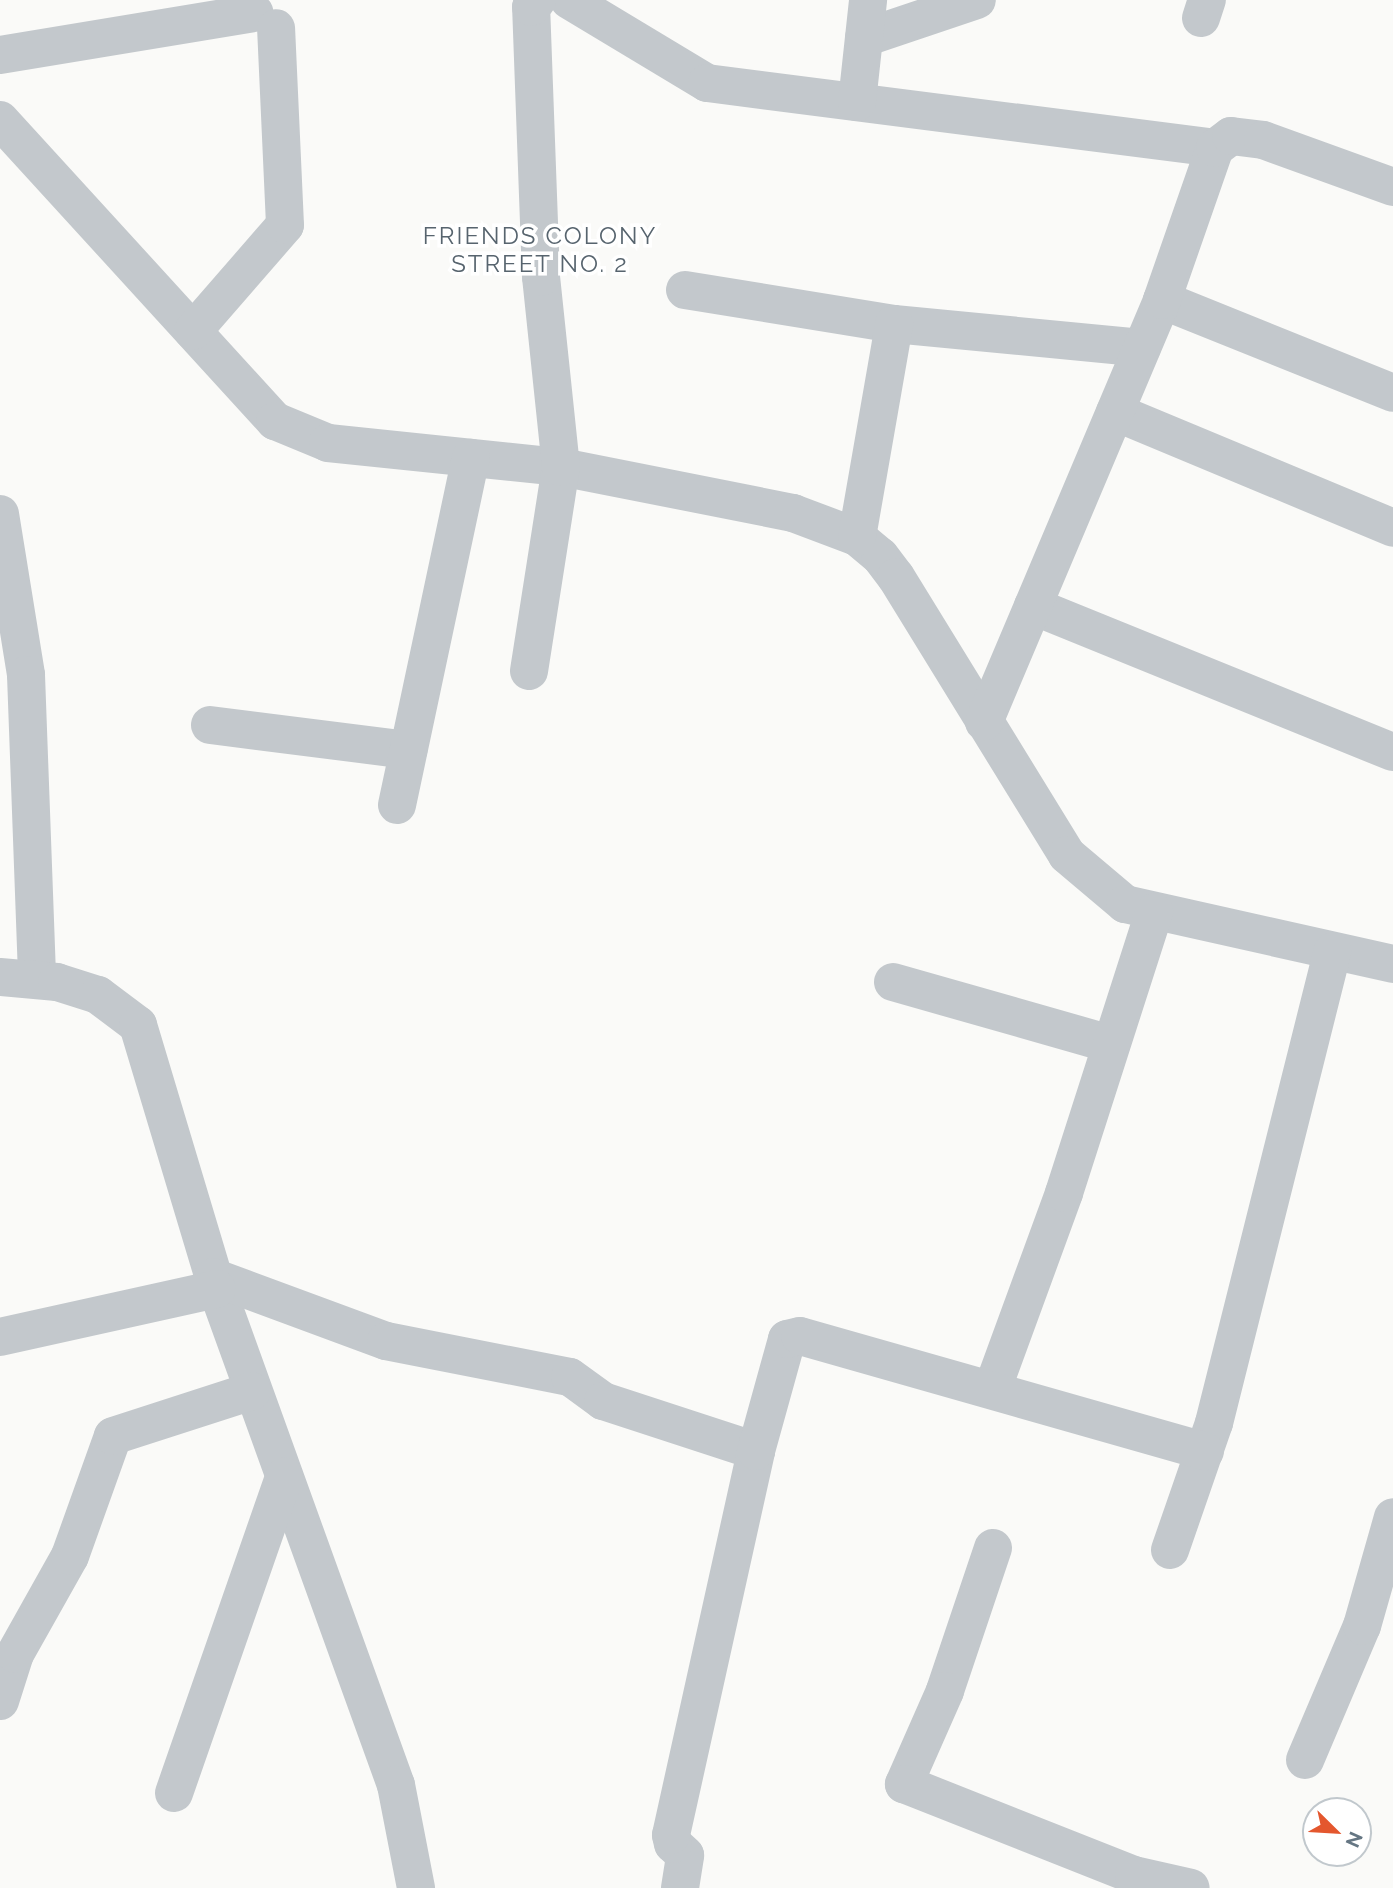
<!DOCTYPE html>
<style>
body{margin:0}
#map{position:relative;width:1393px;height:1888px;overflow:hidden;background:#fafaf8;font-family:Raleway,sans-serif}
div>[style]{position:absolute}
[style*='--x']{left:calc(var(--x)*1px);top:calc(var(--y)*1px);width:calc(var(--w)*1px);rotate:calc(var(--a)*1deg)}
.minor>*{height:38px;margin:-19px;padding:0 19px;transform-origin:19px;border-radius:19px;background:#c3c8cc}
span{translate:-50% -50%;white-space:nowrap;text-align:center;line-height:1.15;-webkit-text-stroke:7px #fff;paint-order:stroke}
.neighbourhood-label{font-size:24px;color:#57646e;letter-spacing:2px}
.north{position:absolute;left:1302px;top:1797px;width:70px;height:70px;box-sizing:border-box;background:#fff;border:2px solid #c1c8cd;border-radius:50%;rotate:114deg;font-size:19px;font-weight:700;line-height:28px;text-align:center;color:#657683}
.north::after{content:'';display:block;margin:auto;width:24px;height:32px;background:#e4572e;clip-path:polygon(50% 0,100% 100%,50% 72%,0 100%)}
</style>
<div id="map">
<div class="minor">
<div style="--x:569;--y:0;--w:161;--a:31"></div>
<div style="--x:707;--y:83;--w:512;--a:7.29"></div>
<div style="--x:1201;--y:18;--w:19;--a:-72"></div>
<div style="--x:864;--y:38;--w:119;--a:-18.6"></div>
<div style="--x:0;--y:55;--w:258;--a:-9.4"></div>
<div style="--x:857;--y:102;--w:103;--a:-83.8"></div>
<div style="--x:0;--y:120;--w:408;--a:47.6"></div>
<div style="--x:275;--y:421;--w:57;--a:22.5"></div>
<div style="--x:328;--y:443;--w:234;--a:5.9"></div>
<div style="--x:561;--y:467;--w:237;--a:11.2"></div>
<div style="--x:793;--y:513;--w:68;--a:20.6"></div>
<div style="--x:857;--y:537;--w:30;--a:40"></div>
<div style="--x:880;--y:556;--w:26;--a:53"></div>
<div style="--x:896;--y:577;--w:326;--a:58.4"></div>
<div style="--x:1067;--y:855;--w:76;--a:40.2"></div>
<div style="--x:1125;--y:904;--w:275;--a:12.6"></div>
<div style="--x:685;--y:290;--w:212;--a:9.2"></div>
<div style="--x:894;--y:324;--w:249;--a:5.5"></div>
<div style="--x:1162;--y:300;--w:249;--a:21.9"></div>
<div style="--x:193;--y:331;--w:140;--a:-49"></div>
<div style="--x:285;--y:225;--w:197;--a:-92.6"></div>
<div style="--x:1115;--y:412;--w:301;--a:22.6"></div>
<div style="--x:0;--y:514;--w:163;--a:80.8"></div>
<div style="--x:26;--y:675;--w:305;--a:87.9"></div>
<div style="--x:857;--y:537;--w:216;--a:-80.1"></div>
<div style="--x:1033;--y:606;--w:388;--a:22.1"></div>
<div style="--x:529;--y:671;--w:206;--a:-81.1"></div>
<div style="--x:561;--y:467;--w:191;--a:-96"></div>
<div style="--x:541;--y:277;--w:270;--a:-92.1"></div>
<div style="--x:531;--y:7;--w:9;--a:-49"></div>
<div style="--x:984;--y:722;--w:458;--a:-67.1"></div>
<div style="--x:1162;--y:300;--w:161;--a:-70.8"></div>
<div style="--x:1215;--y:148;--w:20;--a:-37"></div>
<div style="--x:1231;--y:136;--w:32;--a:7"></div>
<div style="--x:1263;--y:140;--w:138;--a:19.9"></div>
<div style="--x:210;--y:725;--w:200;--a:7.2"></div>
<div style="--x:397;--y:805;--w:355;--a:-78"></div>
<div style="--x:0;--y:977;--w:57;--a:5"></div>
<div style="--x:57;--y:982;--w:43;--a:17.6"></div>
<div style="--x:98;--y:995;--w:50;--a:36.9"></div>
<div style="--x:138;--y:1025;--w:276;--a:73.3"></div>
<div style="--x:217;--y:1289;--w:527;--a:70.16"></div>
<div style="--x:396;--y:1785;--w:105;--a:79"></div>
<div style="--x:893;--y:982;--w:227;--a:15.9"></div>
<div style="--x:213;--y:1277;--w:184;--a:20.3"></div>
<div style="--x:386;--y:1341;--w:187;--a:11.1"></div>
<div style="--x:570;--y:1377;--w:41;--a:36"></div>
<div style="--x:603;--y:1401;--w:161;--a:18.1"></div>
<div style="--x:0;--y:1337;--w:222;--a:-12.5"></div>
<div style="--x:992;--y:1390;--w:210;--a:-69.9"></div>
<div style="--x:1064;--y:1193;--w:295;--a:-72.2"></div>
<div style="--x:993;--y:1548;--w:151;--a:108.6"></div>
<div style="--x:945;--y:1691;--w:102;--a:113.8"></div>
<div style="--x:904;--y:1784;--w:247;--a:21.6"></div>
<div style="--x:1134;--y:1875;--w:58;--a:12.8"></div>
<div style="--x:1170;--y:1550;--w:134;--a:-70.9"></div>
<div style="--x:1214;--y:1423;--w:486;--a:-75.9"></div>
<div style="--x:0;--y:1701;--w:49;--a:-72.3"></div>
<div style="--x:15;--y:1654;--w:112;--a:-60.7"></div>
<div style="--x:70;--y:1556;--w:127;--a:-70.3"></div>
<div style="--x:113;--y:1436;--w:146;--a:-17.9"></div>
<div style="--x:1305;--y:1760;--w:146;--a:-67"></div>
<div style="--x:1362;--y:1626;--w:113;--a:-74.1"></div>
<div style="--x:174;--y:1793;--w:335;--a:-70.8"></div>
<div style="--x:680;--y:1888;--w:33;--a:-81"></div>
<div style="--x:685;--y:1855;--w:16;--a:-137"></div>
<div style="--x:673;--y:1844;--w:9;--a:-103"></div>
<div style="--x:671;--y:1835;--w:393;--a:-77.5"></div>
<div style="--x:756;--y:1451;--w:116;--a:-74.5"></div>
<div style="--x:787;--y:1339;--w:13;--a:-13"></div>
<div style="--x:800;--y:1336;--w:421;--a:15.9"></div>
</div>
<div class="neighbourhood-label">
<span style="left:540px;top:250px">FRIENDS COLONY<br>STREET NO. 2</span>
</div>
<div class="north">N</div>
</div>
